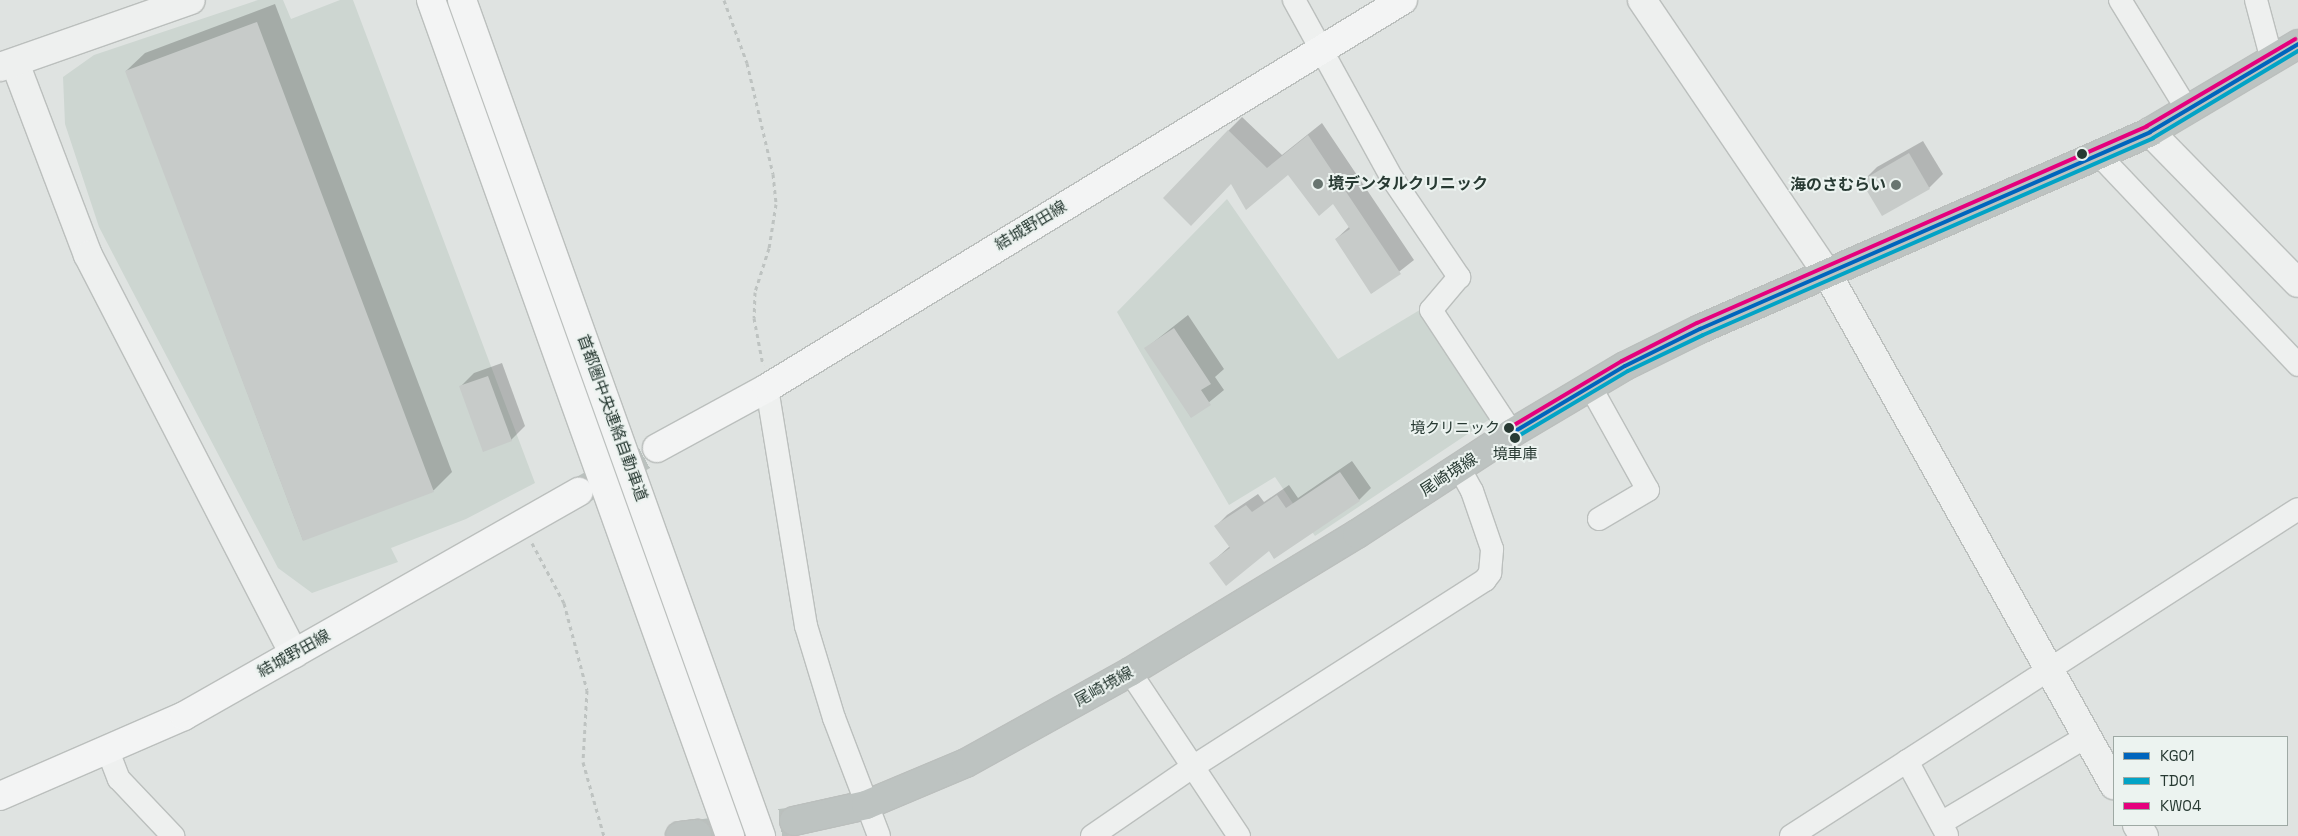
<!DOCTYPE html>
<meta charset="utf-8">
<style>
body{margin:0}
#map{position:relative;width:2298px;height:836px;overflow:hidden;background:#dfe3e1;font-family:"Space Grotesk","Noto Sans JP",sans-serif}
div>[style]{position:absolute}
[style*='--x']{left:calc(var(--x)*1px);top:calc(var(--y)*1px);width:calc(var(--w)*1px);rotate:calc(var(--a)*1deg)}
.built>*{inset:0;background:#cdd6d1}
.shadow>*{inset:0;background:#0003}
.building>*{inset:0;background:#c7cbc9}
.secondary-tunnel>*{height:28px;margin-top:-14px;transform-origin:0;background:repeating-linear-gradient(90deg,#bac1be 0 28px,transparent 0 42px)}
.primary-tunnel>*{height:28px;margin-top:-14px;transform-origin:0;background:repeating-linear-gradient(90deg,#bac1be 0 28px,transparent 0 42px)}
.path>*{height:3px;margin-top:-1.5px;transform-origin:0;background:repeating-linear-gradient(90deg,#bec3c1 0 4px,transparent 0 8px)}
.roads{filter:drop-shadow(1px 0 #bbbfbd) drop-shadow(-1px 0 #bbbfbd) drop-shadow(0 1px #bbbfbd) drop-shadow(0 -1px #bbbfbd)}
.minor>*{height:22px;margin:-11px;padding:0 11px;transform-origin:11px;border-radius:11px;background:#eef0ef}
.tertiary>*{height:28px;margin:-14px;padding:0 14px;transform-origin:14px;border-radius:14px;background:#eef0ef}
.secondary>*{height:28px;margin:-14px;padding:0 14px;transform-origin:14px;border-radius:14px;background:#bdc3c1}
.primary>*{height:28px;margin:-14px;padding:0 14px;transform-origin:14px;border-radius:14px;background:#f3f4f4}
.motorway>*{height:28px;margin:-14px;padding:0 14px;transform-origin:14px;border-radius:14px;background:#f3f4f4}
.bus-1>*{height:4px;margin:-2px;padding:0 2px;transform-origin:2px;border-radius:2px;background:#0065bd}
.bus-2>*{height:4px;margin:-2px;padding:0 2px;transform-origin:2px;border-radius:2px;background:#02a3c6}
.bus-3>*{height:4px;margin:-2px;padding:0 2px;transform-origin:2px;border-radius:2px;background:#e5007d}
.dots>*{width:14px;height:14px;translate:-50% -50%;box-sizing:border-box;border:2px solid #ecf3f0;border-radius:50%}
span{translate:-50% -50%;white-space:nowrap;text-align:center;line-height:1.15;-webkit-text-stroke:4px #ecf3f0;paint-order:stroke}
.bus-label{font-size:15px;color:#283a33}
.right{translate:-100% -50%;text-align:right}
.poi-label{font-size:16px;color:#283a33;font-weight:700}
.left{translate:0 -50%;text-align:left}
.street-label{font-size:16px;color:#283a33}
.legend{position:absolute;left:2113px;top:736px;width:175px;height:90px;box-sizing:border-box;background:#ecf3f0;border:1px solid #9ea9a4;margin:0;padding:6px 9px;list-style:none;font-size:15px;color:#283a33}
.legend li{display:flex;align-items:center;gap:10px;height:25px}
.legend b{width:25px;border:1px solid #9ea9a4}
</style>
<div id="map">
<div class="built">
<div style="clip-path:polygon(258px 0,283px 0,291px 19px,340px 0,353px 0,535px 483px,466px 519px,391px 548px,398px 562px,312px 593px,278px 568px,126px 279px,99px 227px,65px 124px,63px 77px,94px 55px)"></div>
<div style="clip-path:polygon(1227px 199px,1338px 359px,1423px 308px,1493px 417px,1315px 536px,1275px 477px,1229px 505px,1117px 312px)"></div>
</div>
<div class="shadow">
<div style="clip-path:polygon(275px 4px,452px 472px,434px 490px,303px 540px,126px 71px,145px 53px)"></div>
<div style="clip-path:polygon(1242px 117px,1282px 155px,1322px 123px,1414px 260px,1372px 293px,1336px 239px,1350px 226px,1334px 202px,1288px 174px,1246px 208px,1228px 131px)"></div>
<div style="clip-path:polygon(1923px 141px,1943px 174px,1929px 188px,1863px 181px,1877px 167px)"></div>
<div style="clip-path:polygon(1188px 315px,1224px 369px,1215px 377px,1224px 390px,1191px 417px,1146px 348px)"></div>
<div style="clip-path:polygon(502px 363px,525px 426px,511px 440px,460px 387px,474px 373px)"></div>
<div style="clip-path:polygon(1352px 461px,1371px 488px,1359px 500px,1274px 558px,1269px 550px,1211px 563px,1230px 546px,1216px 526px,1227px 515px,1258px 494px,1264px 502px,1289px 485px,1298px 498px)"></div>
</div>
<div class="building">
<div style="clip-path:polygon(257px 22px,434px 492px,303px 541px,125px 71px)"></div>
<div style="clip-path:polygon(1228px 130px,1267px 168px,1308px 135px,1401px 274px,1371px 294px,1335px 239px,1350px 229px,1333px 204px,1319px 216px,1288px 175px,1246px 210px,1231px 184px,1191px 226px,1163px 198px)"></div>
<div style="clip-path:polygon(1909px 153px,1930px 189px,1882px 216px,1861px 181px)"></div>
<div style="clip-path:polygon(1174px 328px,1211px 384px,1201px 390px,1211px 405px,1191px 418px,1144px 348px)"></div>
<div style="clip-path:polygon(488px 376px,512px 441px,483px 452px,459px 386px)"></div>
<div style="clip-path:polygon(1340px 472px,1360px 501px,1274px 559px,1269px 551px,1226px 586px,1209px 563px,1230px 548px,1214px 526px,1246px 505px,1252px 512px,1277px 495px,1286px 508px)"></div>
</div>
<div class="secondary-tunnel">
<div style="--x:697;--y:834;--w:98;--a:-7.6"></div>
</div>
<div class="primary-tunnel">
<div style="--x:582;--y:490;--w:86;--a:-29.2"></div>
</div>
<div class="path">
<div style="--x:724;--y:0;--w:67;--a:69.9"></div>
<div style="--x:747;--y:63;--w:114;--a:76.8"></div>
<div style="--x:773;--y:174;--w:30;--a:84"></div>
<div style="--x:776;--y:204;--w:45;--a:99"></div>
<div style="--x:769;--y:248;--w:46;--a:107.7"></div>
<div style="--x:755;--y:292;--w:26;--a:92"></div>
<div style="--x:754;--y:318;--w:48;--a:79.2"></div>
<div style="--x:532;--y:543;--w:68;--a:61.9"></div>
<div style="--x:564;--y:603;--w:90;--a:75.2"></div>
<div style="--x:587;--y:690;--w:72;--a:93.2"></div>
<div style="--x:583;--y:762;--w:77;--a:74.2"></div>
</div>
<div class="roads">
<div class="minor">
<div style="--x:1294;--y:0;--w:203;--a:61.2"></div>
<div style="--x:1392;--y:178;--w:120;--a:55.9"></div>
<div style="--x:1459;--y:277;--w:43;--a:130.3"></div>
<div style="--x:1431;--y:310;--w:147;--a:56.6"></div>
<div style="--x:2120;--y:0;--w:130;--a:58.5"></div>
<div style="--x:2256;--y:0;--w:62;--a:75.1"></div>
<div style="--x:2100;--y:156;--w:288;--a:46.5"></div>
<div style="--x:1590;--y:386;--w:119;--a:60.9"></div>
<div style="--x:1648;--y:490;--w:57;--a:149.4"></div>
<div style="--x:767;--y:388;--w:241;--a:80.7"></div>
<div style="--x:806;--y:626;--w:96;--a:73.1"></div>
<div style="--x:834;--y:718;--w:126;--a:69.1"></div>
<div style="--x:1130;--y:672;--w:197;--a:56.4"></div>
<div style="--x:108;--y:751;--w:30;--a:69"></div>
<div style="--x:119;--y:779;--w:79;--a:46.5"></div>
<div style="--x:1907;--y:761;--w:84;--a:61.6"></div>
<div style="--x:1941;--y:823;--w:169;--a:-30.7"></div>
<div style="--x:1092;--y:836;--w:120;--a:-34.5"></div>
<div style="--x:1191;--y:768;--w:349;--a:-32.6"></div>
<div style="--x:1485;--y:580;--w:9;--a:-54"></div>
<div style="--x:1490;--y:573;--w:24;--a:-85"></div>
<div style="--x:1492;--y:549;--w:61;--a:-109"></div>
<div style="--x:1472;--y:491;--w:26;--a:-119"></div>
<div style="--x:1791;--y:836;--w:603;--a:-32.82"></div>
</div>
<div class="tertiary">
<div style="--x:1642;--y:0;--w:332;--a:55.9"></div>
<div style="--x:1828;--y:275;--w:585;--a:60.72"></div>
<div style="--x:15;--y:63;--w:205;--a:69.2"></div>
<div style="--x:88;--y:255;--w:449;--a:62.7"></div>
<div style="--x:0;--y:67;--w:202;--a:-19.3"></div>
<div style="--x:2150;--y:132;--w:211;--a:45.6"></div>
<div style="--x:2137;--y:825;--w:13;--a:58"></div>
</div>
<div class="secondary">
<div style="--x:794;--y:821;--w:74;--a:-12.5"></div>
<div style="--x:866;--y:805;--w:108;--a:-22.8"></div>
<div style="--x:966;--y:763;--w:188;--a:-29"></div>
<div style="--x:1130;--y:672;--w:266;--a:-31.3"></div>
<div style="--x:1357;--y:534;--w:185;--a:-33.1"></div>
<div style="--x:1512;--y:433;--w:131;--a:-30.7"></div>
<div style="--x:1625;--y:366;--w:84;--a:-26.3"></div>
<div style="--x:1700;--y:329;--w:491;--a:-23.6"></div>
<div style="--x:2150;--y:132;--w:172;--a:-30.7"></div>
<div style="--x:680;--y:836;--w:17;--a:-7"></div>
</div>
<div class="primary">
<div style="--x:657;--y:448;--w:125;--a:-28.6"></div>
<div style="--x:767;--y:388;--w:745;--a:-31.39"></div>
<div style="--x:0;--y:796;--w:201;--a:-23.5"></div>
<div style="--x:184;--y:716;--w:454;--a:-29.6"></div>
</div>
<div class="motorway">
<div style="--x:431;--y:0;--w:888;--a:70.32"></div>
<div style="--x:462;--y:0;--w:888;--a:70.32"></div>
</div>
</div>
<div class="bus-1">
<div style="--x:1512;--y:433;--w:131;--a:-30.7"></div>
<div style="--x:1625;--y:366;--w:84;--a:-26.3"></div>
<div style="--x:1700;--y:329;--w:491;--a:-23.6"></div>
<div style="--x:2150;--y:132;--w:172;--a:-30.7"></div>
</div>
<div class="bus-2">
<div style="--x:1515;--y:438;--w:131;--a:-30.7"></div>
<div style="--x:1628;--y:371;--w:83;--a:-25.6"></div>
<div style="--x:1703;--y:335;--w:491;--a:-23.6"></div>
<div style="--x:2153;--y:138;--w:169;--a:-31"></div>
</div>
<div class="bus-3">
<div style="--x:1509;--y:428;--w:131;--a:-30.7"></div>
<div style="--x:1622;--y:361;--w:84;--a:-26.9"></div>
<div style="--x:1697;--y:323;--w:491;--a:-23.6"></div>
<div style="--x:2147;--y:126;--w:172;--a:-30.4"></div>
</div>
<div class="dots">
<div style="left:2082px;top:154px;background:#283a33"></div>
<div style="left:1318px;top:184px;background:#687570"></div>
<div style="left:1896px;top:185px;background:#687570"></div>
<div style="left:1509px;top:428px;background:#283a33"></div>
<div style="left:1515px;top:438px;background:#283a33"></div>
</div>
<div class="bus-label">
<span class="right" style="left:1500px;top:428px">境クリニック</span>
<span style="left:1515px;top:454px">境車庫</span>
</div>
<div class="poi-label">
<span class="left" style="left:1328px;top:184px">境デンタルクリニック</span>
<span class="right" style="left:1886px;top:185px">海のさむらい</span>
</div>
<div class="street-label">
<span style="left:1031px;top:226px;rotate:-31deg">結城野田線</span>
<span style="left:612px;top:418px;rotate:70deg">首都圏中央連絡自動車道</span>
<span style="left:1449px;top:475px;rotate:-33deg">尾崎境線</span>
<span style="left:294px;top:654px;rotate:-29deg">結城野田線</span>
<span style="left:1104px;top:687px;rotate:-29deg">尾崎境線</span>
</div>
<ul class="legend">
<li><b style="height:6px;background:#0065bd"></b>KG01</li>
<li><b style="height:6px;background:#02a3c6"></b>TD01</li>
<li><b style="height:6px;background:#e5007d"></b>KW04</li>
</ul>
</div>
